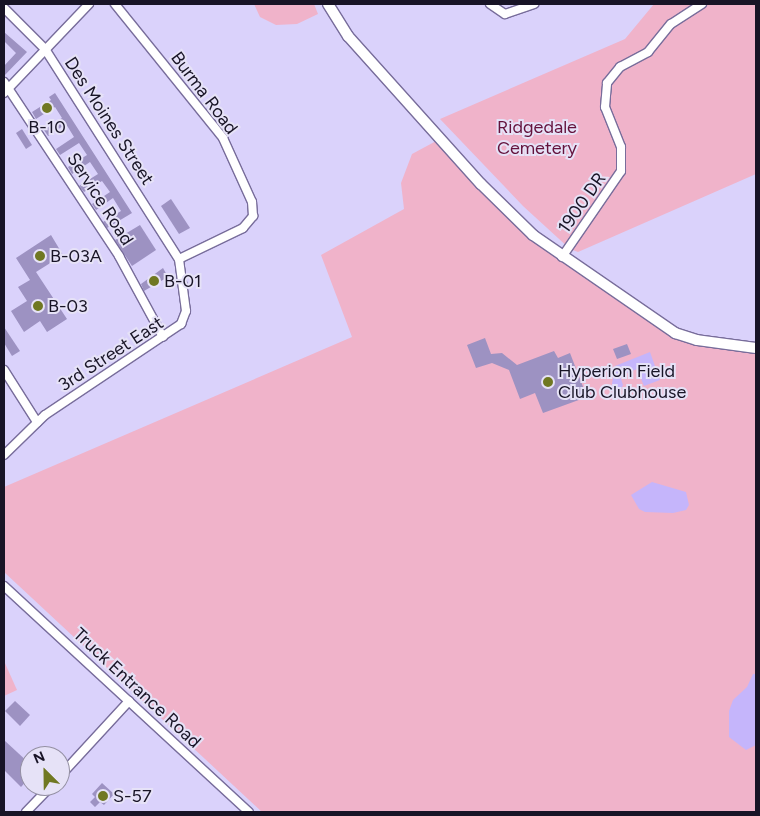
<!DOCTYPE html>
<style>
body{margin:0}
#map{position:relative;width:760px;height:816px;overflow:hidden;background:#dad2fb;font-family:Figtree,sans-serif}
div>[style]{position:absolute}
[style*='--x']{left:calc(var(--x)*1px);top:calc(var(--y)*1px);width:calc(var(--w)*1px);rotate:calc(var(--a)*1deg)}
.green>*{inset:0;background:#f0b3ca}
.water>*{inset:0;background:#c5b5fb}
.building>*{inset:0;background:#9d92c2}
.roads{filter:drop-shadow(1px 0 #786d9b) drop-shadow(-1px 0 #786d9b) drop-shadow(0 1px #786d9b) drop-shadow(0 -1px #786d9b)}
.street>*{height:8px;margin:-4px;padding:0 4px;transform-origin:4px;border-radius:4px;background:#fff}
.secondary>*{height:10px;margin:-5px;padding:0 5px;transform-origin:5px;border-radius:5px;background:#fff}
.dots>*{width:14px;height:14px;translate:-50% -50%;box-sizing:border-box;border:2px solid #e6e2f7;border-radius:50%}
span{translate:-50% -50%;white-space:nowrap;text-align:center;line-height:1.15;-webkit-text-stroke:4px #e6e2f7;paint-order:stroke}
.street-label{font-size:18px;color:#181426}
.poi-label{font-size:18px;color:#181426}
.left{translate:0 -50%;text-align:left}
.park-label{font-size:18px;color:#64123c}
.frame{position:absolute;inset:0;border:5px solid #181426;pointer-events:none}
.north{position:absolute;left:20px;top:746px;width:50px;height:50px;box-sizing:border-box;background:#e6e2f7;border:1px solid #9490a3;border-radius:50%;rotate:337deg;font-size:14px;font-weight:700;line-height:20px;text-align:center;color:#181426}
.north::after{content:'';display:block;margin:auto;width:18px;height:22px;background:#707822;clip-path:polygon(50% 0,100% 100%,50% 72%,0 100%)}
</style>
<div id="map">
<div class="green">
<div style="clip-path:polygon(254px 4px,314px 4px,318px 14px,297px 24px,276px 25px,260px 17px)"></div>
<div style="clip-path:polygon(654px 4px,756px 4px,756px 174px,578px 252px,570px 249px,523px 206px,440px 119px,625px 39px)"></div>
<div style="clip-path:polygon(438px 140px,504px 213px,664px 330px,756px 351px,756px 812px,262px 812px,4px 572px,4px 487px,352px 337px,321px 255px,404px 209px,401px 183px,412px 154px)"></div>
<div style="clip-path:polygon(4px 661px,17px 690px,4px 696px)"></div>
</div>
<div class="water">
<div style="clip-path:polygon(650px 352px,660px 380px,644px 386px,637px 369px,620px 376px,623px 385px,620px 391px,611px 390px,615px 366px)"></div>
<div style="clip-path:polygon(652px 482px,686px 492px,689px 505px,686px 510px,673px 513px,645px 512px,639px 509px,631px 495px)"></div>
<div style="clip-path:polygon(753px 674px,756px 674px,756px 745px,746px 750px,729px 737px,729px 711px,733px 700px,747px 687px)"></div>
</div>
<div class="building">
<div style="clip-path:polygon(4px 32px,27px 52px,4px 76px,4px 66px,16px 53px,4px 41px)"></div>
<div style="clip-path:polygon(55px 93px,132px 213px,107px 228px,103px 222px,121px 211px,113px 198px,96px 210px,92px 204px,110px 192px,102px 181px,84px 192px,79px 186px,98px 174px,90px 162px,72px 174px,68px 167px,87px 155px,79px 143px,60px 155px,56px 149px,74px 137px,66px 124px,48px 136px,44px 130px,62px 118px,55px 107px,36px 119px,32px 112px,51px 100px,49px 97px)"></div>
<div style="clip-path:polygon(22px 129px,32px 145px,26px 149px,16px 133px)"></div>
<div style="clip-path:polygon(171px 199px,190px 228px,179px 234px,161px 206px)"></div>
<div style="clip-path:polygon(140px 225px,156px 250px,132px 266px,115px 240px)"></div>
<div style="clip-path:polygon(51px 235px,63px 255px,36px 272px,67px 319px,47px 332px,40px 321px,24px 332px,11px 311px,27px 301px,18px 287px,30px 280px,16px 258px)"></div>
<div style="clip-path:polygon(163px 268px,168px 277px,144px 291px,141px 284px)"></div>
<div style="clip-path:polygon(4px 327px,20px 351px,12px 356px,4px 343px)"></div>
<div style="clip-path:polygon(485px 338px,491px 354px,502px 353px,517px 365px,554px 351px,558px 358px,570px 353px,587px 397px,543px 413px,535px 393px,520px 399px,509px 370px,492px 363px,476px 368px,467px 345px)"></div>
<div style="clip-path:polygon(627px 344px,631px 354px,617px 359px,613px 349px)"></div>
<div style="clip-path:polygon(15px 701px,30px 715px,20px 726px,5px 711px)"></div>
<div style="clip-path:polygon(4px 740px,30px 764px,30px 777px,21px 787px,4px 770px)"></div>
<div style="clip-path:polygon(102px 783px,114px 794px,104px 805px,100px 802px,95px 807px,90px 802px,95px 797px,92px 794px)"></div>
</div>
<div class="roads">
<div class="street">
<div style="--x:490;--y:4;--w:18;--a:34"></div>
<div style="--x:505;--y:14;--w:31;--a:-19"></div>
<div style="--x:4;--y:8;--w:58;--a:45"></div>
<div style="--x:45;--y:49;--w:249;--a:57.5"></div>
<div style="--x:4;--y:82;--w:209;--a:56.5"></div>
<div style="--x:119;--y:256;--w:92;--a:61.5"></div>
<div style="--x:4;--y:93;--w:123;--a:-46.3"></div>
<div style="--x:562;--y:257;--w:104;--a:-55.5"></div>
<div style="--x:621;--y:171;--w:24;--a:-90"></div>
<div style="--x:621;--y:147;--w:43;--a:-111.8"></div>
<div style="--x:605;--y:107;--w:24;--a:-85"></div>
<div style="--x:607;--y:83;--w:21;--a:-51"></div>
<div style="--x:620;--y:67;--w:32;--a:-28"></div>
<div style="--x:648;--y:52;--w:36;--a:-51"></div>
<div style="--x:671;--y:24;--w:37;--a:-33"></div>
<div style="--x:4;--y:370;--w:62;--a:57.6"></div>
<div style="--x:4;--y:455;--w:57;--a:-44.3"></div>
<div style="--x:45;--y:415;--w:164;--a:-33.8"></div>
<div style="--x:181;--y:324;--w:14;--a:-69"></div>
<div style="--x:186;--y:311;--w:52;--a:-97.7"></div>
<div style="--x:179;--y:259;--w:71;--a:-25.8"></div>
<div style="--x:243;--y:228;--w:16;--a:-50"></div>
<div style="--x:253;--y:216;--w:14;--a:-94"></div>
<div style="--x:252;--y:202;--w:70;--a:-114.4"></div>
<div style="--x:223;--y:138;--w:172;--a:-128.9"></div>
<div style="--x:4;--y:586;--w:333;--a:42.7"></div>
<div style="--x:60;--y:776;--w:102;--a:-47.4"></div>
<div style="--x:26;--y:812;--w:36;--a:-46"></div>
</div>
<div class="secondary">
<div style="--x:328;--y:4;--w:38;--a:58"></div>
<div style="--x:348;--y:36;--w:199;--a:48.1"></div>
<div style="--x:481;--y:184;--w:73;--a:44.4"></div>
<div style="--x:533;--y:235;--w:173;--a:34.6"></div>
<div style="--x:675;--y:333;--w:23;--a:18"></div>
<div style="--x:697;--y:340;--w:60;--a:7.7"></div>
</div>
</div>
<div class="dots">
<div style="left:47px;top:108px;background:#707822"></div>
<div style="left:40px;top:256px;background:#707822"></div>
<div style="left:154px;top:281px;background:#707822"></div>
<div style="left:38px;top:306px;background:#707822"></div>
<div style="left:548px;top:382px;background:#707822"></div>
<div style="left:103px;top:796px;background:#707822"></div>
</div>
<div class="street-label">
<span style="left:204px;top:93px;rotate:53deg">Burma Road</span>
<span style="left:109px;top:121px;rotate:57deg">Des Moines Street</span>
<span style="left:100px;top:199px;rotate:57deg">Service Road</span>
<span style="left:582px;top:203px;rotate:-55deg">1900 DR</span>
<span style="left:111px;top:354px;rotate:-33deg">3rd Street East</span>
<span style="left:137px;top:688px;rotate:43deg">Truck Entrance Road</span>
</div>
<div class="poi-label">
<span style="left:47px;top:127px">B-10</span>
<span class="left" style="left:50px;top:256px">B-03A</span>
<span class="left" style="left:164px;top:281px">B-01</span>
<span class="left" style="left:48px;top:306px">B-03</span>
<span class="left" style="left:558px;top:382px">Hyperion Field<br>Club Clubhouse</span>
<span class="left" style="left:113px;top:796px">S-57</span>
</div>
<div class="park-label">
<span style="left:537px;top:138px">Ridgedale<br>Cemetery</span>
</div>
<div class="frame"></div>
<div class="north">N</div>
</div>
